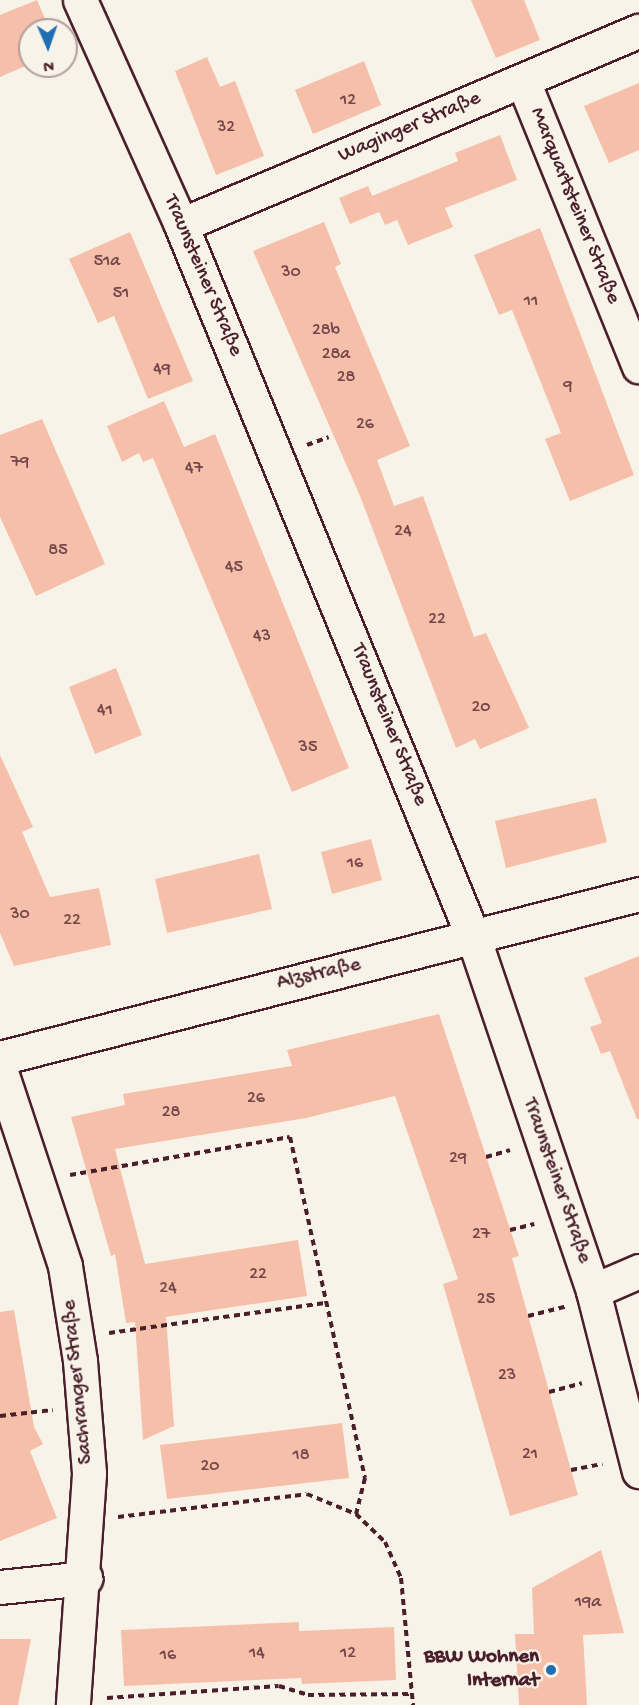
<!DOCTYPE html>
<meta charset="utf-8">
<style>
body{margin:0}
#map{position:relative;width:639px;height:1705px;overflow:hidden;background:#f7f3e8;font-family:"Gochi Hand",sans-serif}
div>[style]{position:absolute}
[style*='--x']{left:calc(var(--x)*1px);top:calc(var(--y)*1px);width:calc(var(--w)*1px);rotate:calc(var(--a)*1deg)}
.building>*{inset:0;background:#f6bfaa}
.path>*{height:4px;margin-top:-2px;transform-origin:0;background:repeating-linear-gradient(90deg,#4a1f2b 0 6px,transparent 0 10.5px)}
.roads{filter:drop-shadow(2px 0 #4a1f2b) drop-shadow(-2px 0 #4a1f2b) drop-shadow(0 2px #4a1f2b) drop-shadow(0 -2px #4a1f2b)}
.minor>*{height:33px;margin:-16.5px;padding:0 16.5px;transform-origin:16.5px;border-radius:16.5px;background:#f7f3e8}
.dots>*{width:16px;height:16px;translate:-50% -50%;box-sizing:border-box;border:3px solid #f7f3e8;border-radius:50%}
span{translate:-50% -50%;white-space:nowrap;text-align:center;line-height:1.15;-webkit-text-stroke:4.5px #f7f3e8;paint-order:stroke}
.number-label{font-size:18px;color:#75474b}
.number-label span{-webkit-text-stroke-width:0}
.street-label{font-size:21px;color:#4a1f2b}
.poi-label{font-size:21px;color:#4a1f2b;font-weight:700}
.right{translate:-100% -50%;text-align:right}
.north{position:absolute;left:18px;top:18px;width:60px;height:60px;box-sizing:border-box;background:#f7f3e8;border:2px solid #b29e9c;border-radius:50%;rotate:178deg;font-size:16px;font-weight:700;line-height:24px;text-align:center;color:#4a1f2b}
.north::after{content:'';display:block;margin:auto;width:21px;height:27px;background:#1f6fb2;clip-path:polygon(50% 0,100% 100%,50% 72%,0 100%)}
</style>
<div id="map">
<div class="building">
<div style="clip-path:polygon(37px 0,50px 30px,30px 30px,30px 64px,0 77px,0 15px)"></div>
<div style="clip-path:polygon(471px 0,524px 0,540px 40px,496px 58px)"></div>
<div style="clip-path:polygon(207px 57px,220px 87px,235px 81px,264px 156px,216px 175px,175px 71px)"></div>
<div style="clip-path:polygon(364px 61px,381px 105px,313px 134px,295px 90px)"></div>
<div style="clip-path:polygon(639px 83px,639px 150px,609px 163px,584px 106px)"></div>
<div style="clip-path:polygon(500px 135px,517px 180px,445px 208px,453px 227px,408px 245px,397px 220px,385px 225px,372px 196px,458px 161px,455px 153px)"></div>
<div style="clip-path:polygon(368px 186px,379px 212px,350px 224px,339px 198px)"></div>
<div style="clip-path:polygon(324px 222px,341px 264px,335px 267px,410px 446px,377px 460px,394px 506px,423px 496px,474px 637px,486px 633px,529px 728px,480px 749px,475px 739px,456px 748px,360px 496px,253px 251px)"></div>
<div style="clip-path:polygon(540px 228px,634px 475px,570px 501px,545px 439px,561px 433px,512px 310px,499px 315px,474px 255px)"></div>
<div style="clip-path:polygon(130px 232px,193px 381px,148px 399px,114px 316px,98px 323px,69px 259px)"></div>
<div style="clip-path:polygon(164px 401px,184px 447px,215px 434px,349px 768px,292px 792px,153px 458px,143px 462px,139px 453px,122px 462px,107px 426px)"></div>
<div style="clip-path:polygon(42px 419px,105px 564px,36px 596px,0 517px,0 435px)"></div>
<div style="clip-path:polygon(116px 668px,142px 735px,95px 754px,69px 687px)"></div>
<div style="clip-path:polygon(0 755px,33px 827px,22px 832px,50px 897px,99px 888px,111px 945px,14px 966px,0 933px)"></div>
<div style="clip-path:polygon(596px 798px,607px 842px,506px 868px,495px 821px)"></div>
<div style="clip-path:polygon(371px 839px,382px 880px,332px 894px,321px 852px)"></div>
<div style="clip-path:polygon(259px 854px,272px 909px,167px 933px,155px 879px)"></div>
<div style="clip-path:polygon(639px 956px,639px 1119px,637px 1119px,610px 1051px,601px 1054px,590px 1027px,602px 1023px,584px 978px)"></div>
<div style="clip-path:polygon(439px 1014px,519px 1256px,512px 1258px,578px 1495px,510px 1516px,443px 1284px,458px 1279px,395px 1096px,306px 1118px,115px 1149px,145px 1264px,298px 1240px,307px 1296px,166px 1317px,174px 1426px,143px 1440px,135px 1322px,126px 1323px,115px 1254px,111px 1256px,71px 1117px,125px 1105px,123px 1094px,292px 1066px,287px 1050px)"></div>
<div style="clip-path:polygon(14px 1310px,34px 1427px,43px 1444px,30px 1451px,57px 1518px,0 1541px,0 1312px)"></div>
<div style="clip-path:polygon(342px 1423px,349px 1478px,167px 1499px,160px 1445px)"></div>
<div style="clip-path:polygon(601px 1550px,624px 1633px,583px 1635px,587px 1705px,519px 1705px,515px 1634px,534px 1634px,532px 1588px)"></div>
<div style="clip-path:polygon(299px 1622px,299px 1631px,394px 1627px,396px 1680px,302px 1684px,301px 1678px,124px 1686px,121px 1630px)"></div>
<div style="clip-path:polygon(0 1639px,31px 1639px,18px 1705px,0 1705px)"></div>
</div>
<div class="path">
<div style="--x:307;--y:445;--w:23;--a:-20"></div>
<div style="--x:486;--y:1157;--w:25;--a:-16"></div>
<div style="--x:70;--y:1175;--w:223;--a:-9.8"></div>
<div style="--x:290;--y:1137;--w:349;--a:77.6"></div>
<div style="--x:365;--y:1478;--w:37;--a:104"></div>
<div style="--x:510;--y:1230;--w:25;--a:-14"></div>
<div style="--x:528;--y:1316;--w:38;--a:-14"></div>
<div style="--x:109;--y:1333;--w:218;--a:-7.9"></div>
<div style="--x:549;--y:1392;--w:34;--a:-15"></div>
<div style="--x:0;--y:1416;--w:53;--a:-6.5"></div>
<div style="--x:571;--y:1470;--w:32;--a:-11"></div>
<div style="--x:118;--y:1517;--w:190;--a:-6.9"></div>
<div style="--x:307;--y:1494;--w:53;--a:22.2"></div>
<div style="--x:356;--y:1514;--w:40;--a:44"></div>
<div style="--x:385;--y:1542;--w:39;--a:66"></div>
<div style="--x:401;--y:1578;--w:128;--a:84.6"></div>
<div style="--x:107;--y:1698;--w:172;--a:-4"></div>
<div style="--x:279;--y:1686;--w:30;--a:17"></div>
<div style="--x:308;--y:1695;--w:103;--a:-0.6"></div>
</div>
<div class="roads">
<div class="minor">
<div style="--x:80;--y:0;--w:247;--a:65.8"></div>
<div style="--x:181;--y:225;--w:772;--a:67.69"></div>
<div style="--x:474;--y:939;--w:372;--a:71.3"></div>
<div style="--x:593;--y:1291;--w:186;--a:75.7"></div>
<div style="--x:523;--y:81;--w:308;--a:67.9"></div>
<div style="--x:181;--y:225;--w:497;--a:-23"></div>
<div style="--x:0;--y:1058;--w:660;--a:-14.39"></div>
<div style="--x:0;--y:1069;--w:207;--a:71.7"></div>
<div style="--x:65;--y:1266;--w:96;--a:81"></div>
<div style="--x:80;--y:1361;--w:113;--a:85.4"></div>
<div style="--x:89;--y:1474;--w:232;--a:94"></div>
<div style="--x:593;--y:1291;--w:50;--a:-23.5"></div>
<div style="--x:0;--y:1587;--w:86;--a:-6"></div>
</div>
</div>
<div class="dots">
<div style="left:551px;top:1670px;background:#1f6fb2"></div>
</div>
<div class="number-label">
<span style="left:348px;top:101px">12</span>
<span style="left:226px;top:128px">32</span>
<span style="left:107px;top:262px">51a</span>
<span style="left:291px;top:273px">30</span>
<span style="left:121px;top:294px">51</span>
<span style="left:531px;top:302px">11</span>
<span style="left:326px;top:331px">28b</span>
<span style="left:336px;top:355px">28a</span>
<span style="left:162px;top:370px">49</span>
<span style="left:346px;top:378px">28</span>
<span style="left:568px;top:387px">9</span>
<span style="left:365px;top:425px">26</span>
<span style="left:20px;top:463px">79</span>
<span style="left:194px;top:469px">47</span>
<span style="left:403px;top:532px">24</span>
<span style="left:58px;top:551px">85</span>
<span style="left:234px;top:568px">45</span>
<span style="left:437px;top:620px">22</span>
<span style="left:262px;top:637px">43</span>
<span style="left:481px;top:708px">20</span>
<span style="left:105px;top:711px">41</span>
<span style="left:308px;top:748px">35</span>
<span style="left:355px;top:864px">16</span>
<span style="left:20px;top:915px">30</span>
<span style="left:72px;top:921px">22</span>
<span style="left:256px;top:1099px">26</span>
<span style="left:171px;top:1113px">28</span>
<span style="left:458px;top:1159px">29</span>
<span style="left:481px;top:1235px">27</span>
<span style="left:258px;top:1275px">22</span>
<span style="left:168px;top:1289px">24</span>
<span style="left:486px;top:1300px">25</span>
<span style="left:507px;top:1376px">23</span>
<span style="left:530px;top:1455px">21</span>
<span style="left:301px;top:1456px">18</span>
<span style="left:210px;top:1467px">20</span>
<span style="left:588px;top:1603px">19a</span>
<span style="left:257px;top:1654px">14</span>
<span style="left:348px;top:1654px">12</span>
<span style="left:168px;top:1656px">16</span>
</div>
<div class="street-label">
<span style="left:410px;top:128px;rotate:-23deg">Waginger Straße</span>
<span style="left:574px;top:206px;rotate:68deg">Marquartsteiner Straße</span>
<span style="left:202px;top:276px;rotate:67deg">Traunsteiner Straße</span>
<span style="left:388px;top:725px;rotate:68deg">Traunsteiner Straße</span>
<span style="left:319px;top:975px;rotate:-13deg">Alzstraße</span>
<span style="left:556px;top:1181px;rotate:71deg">Traunsteiner Straße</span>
<span style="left:79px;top:1382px;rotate:-96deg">Sachranger Straße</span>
</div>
<div class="poi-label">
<span class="right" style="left:539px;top:1670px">BBW Wohnen<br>Internat</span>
</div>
<div class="north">N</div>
</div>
